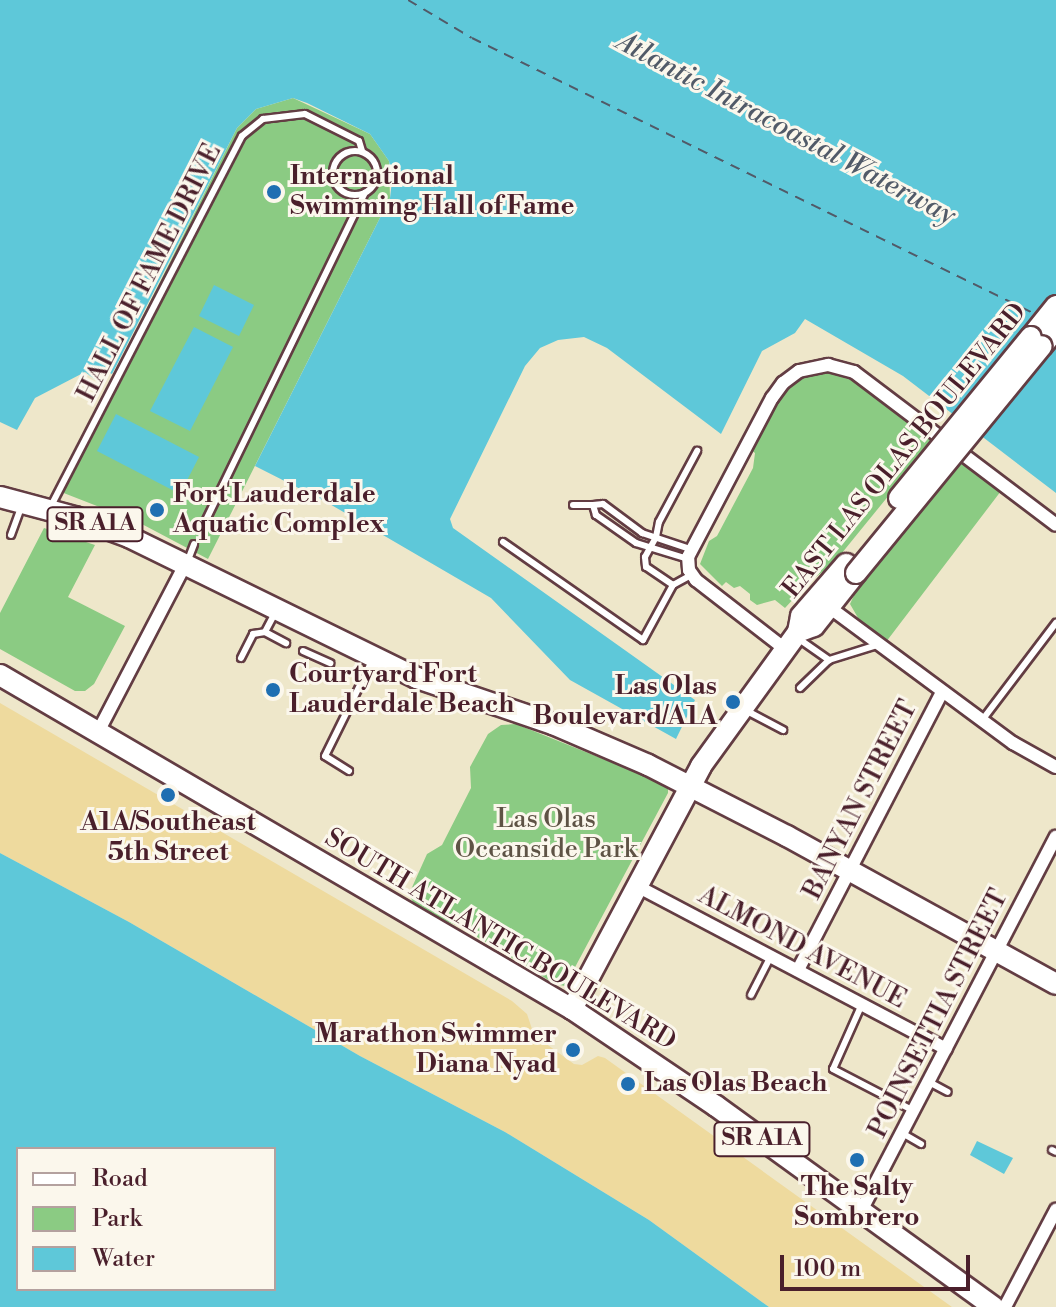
<!DOCTYPE html>
<style>
body{margin:0}
#map{position:relative;width:1056px;height:1307px;overflow:hidden;background:#eee7ca;font-family:"Libre Bodoni",serif}
div>[style]{position:absolute}
[style*='--x']{left:calc(var(--x)*1px);top:calc(var(--y)*1px);width:calc(var(--w)*1px);rotate:calc(var(--a)*1deg)}
.green>*{inset:0;background:#8bcb83}
.sand>*{inset:0;background:#eeda9e}
.water>*{inset:0;background:#5ec8d9}
.ferry>*{height:2px;margin-top:-1px;transform-origin:0;background:repeating-linear-gradient(90deg,#515a68 0 10px,transparent 0 18px)}
.roads{filter:drop-shadow(2px 0 #633d43) drop-shadow(-2px 0 #633d43) drop-shadow(0 2px #633d43) drop-shadow(0 -2px #633d43)}
.lane>*{height:6px;margin:-3px;padding:0 3px;transform-origin:3px;border-radius:3px;background:#fff}
.lane>.ring{margin:-3px;padding:0;box-sizing:content-box;background:none;border:6px solid #fff;border-radius:50%}
.street>*{height:12px;margin:-6px;padding:0 6px;transform-origin:6px;border-radius:6px;background:#fff}
.primary>*{height:20px;margin:-10px;padding:0 10px;transform-origin:10px;border-radius:10px;background:#fff}
.bridges{filter:drop-shadow(2px 0 #633d43) drop-shadow(-2px 0 #633d43) drop-shadow(0 2px #633d43) drop-shadow(0 -2px #633d43)}
.primary-bridge>*{height:20px;margin:-10px;padding:0 10px;transform-origin:10px;border-radius:10px;background:#fff}
.dots>*{width:22px;height:22px;translate:-50% -50%;box-sizing:border-box;border:4px solid #fbf7ec;border-radius:50%}
span{translate:-50% -50%;white-space:nowrap;text-align:center;line-height:1.15;-webkit-text-stroke:6px #fbf7ec;paint-order:stroke}
.shield-label span{padding:2px 6px;background:#fbf7ec;border:2px solid;border-radius:6px;-webkit-text-stroke-width:0}
.shield-label{font-size:24px;color:#4a1f2b;font-weight:700}
.poi-label{font-size:26px;color:#4a1f2b;font-weight:700}
.left{translate:0 -50%;text-align:left}
.right{translate:-100% -50%;text-align:right}
.street-label{font-size:26px;color:#4a1f2b}
.park-label{font-size:26px;color:#5e5345}
.water-label{font-size:28px;color:#515a68;font-style:italic}
.legend{position:absolute;left:16px;top:1147px;width:260px;height:144px;box-sizing:border-box;background:#fbf7ec;border:2px solid #b4a19f;margin:0;padding:10px 14px;list-style:none;font-size:24px;color:#4a1f2b}
.legend li{display:flex;align-items:center;gap:16px;height:40px}
.legend b{width:40px;border:2px solid #b4a19f}
.scale{position:absolute;left:780px;top:1255px;width:190px;height:36px;box-sizing:border-box;border:4px solid #4a1f2b;border-top:0;padding-left:10px;font-size:24px;line-height:28px;white-space:nowrap;color:#4a1f2b;-webkit-text-stroke:6px #fbf7ec;paint-order:stroke}
</style>
<div id="map">
<div class="green">
<div style="clip-path:polygon(293px 98px,370px 134px,389px 161px,390px 198px,208px 559px,138px 522px,56px 490px,237px 128px,256px 109px)"></div>
<div style="clip-path:polygon(822px 371px,855px 381px,1001px 491px,886px 642px,861px 623px,850px 604px,857px 589px,920px 512px,894px 489px,833px 564px,809px 582px,785px 608px,775px 600px,757px 605px,750px 600px,750px 594px,740px 586px,734px 588px,726px 582px,722px 586px,700px 564px,709px 541px,717px 536px,753px 468px,755px 453px,751px 450px,776px 401px,801px 376px)"></div>
<div style="clip-path:polygon(44px 528px,95px 545px,68px 597px,125px 626px,94px 684px,85px 691px,75px 691px,0 649px,0 613px)"></div>
<div style="clip-path:polygon(516px 724px,668px 785px,668px 793px,565px 986px,555px 984px,459px 926px,434px 917px,415px 906px,409px 894px,427px 854px,442px 845px,471px 788px,470px 767px,488px 734px,501px 725px)"></div>
</div>
<div class="sand">
<div style="clip-path:polygon(0 703px,512px 1001px,527px 1014px,534px 1035px,574px 1064px,582px 1065px,598px 1056px,605px 1058px,952px 1307px,769px 1307px,649px 1220px,505px 1132px,360px 1056px,129px 922px,0 853px)"></div>
</div>
<div class="water">
<div style="clip-path:polygon(0 0,1056px 0,1056px 493px,903px 376px,805px 319px,795px 333px,762px 351px,721px 434px,607px 348px,584px 337px,558px 340px,540px 348px,525px 366px,450px 519px,453px 528px,695px 700px,676px 739px,570px 680px,491px 598px,328px 503px,255px 466px,390px 198px,392px 181px,389px 161px,370px 134px,307px 103px,293px 98px,256px 109px,237px 128px,112px 374px,104px 370px,97px 381px,85px 372px,35px 398px,17px 430px,0 422px)"></div>
<div style="clip-path:polygon(214px 285px,254px 305px,239px 336px,199px 316px)"></div>
<div style="clip-path:polygon(194px 327px,233px 347px,190px 431px,150px 411px)"></div>
<div style="clip-path:polygon(116px 414px,199px 457px,180px 494px,97px 451px)"></div>
<div style="clip-path:polygon(evenodd,0 853px,129px 922px,360px 1056px,505px 1132px,649px 1220px,769px 1307px,0 1307px,0 853px,18px 1149px,274px 1149px,274px 1289px,18px 1289px,18px 1149px)"></div>
<div style="clip-path:polygon(977px 1141px,1013px 1158px,1004px 1174px,970px 1155px)"></div>
</div>
<div class="ferry">
<div style="--x:408;--y:0;--w:74;--a:30.7"></div>
<div style="--x:472;--y:38;--w:629;--a:26.12"></div>
</div>
<div class="roads">
<div class="lane">
<div class="ring" style="left:333px;top:151px;width:38px;height:38px"></div>
<div style="--x:573;--y:505;--w:20;--a:0"></div>
<div style="--x:51;--y:506;--w:416;--a:-62.7"></div>
<div style="--x:242;--y:136;--w:27;--a:-39"></div>
<div style="--x:263;--y:119;--w:42;--a:-6.8"></div>
<div style="--x:305;--y:114;--w:60;--a:26.6"></div>
<div style="--x:359;--y:141;--w:10;--a:73"></div>
<div style="--x:205;--y:522;--w:366;--a:-64.1"></div>
<div style="--x:11;--y:535;--w:32;--a:-70"></div>
<div style="--x:503;--y:542;--w:171;--a:35"></div>
<div style="--x:643;--y:640;--w:63;--a:-61.4"></div>
<div style="--x:673;--y:585;--w:32;--a:-146"></div>
<div style="--x:646;--y:567;--w:10;--a:-96"></div>
<div style="--x:645;--y:557;--w:23;--a:-61"></div>
<div style="--x:656;--y:537;--w:15;--a:-79"></div>
<div style="--x:659;--y:522;--w:81;--a:-61.8"></div>
<div style="--x:688;--y:559;--w:54;--a:-162.9"></div>
<div style="--x:636;--y:543;--w:49;--a:-145"></div>
<div style="--x:596;--y:515;--w:10;--a:-107"></div>
<div style="--x:593;--y:505;--w:10;--a:-6"></div>
<div style="--x:603;--y:504;--w:49;--a:36.6"></div>
<div style="--x:642;--y:533;--w:51;--a:18.4"></div>
<div style="--x:188;--y:560;--w:17;--a:-69"></div>
<div style="--x:673;--y:585;--w:21;--a:-29"></div>
<div style="--x:275;--y:613;--w:21;--a:118"></div>
<div style="--x:265;--y:632;--w:24;--a:28"></div>
<div style="--x:799;--y:639;--w:37;--a:35"></div>
<div style="--x:303;--y:651;--w:30;--a:24"></div>
<div style="--x:241;--y:658;--w:27;--a:-63"></div>
<div style="--x:253;--y:634;--w:12;--a:-9"></div>
<div style="--x:800;--y:688;--w:40;--a:-44"></div>
<div style="--x:829;--y:660;--w:50;--a:-17.4"></div>
<div style="--x:747;--y:711;--w:41;--a:27.8"></div>
<div style="--x:983;--y:719;--w:121;--a:-52.8"></div>
<div style="--x:349;--y:771;--w:28;--a:-148"></div>
<div style="--x:325;--y:756;--w:108;--a:-63.7"></div>
<div style="--x:751;--y:995;--w:44;--a:-62.9"></div>
<div style="--x:862;--y:1004;--w:71;--a:114"></div>
<div style="--x:833;--y:1069;--w:91;--a:27.4"></div>
<div style="--x:929;--y:1082;--w:21;--a:28"></div>
<div style="--x:902;--y:1133;--w:22;--a:30"></div>
<div style="--x:1052;--y:1150;--w:4;--a:27"></div>
</div>
<div class="street">
<div style="--x:829;--y:607;--w:229;--a:36.5"></div>
<div style="--x:1013;--y:743;--w:49;--a:29.2"></div>
<div style="--x:785;--y:649;--w:113;--a:-142.2"></div>
<div style="--x:696;--y:580;--w:12;--a:-125"></div>
<div style="--x:689;--y:570;--w:13;--a:-94"></div>
<div style="--x:688;--y:557;--w:180;--a:-62.2"></div>
<div style="--x:772;--y:398;--w:19;--a:-54"></div>
<div style="--x:783;--y:383;--w:20;--a:-37"></div>
<div style="--x:799;--y:371;--w:30;--a:-12"></div>
<div style="--x:828;--y:365;--w:27;--a:15"></div>
<div style="--x:854;--y:372;--w:253;--a:37.1"></div>
<div style="--x:98;--y:732;--w:191;--a:-62.5"></div>
<div style="--x:637;--y:886;--w:349;--a:27.8"></div>
<div style="--x:798;--y:970;--w:313;--a:-62.6"></div>
<div style="--x:861;--y:1211;--w:422;--a:-62.5"></div>
<div style="--x:1005;--y:1307;--w:110;--a:-62.3"></div>
</div>
<div class="primary">
<div style="--x:1031;--y:337;--w:40;--a:-51"></div>
<div style="--x:1042;--y:346;--w:22;--a:-51"></div>
<div style="--x:0;--y:497;--w:78;--a:14.9"></div>
<div style="--x:75;--y:517;--w:58;--a:20.3"></div>
<div style="--x:129;--y:537;--w:321;--a:26.1"></div>
<div style="--x:417;--y:678;--w:144;--a:18.7"></div>
<div style="--x:553;--y:724;--w:103;--a:23.3"></div>
<div style="--x:648;--y:765;--w:156;--a:27.1"></div>
<div style="--x:787;--y:836;--w:307;--a:28.8"></div>
<div style="--x:798;--y:632;--w:17;--a:-21"></div>
<div style="--x:814;--y:626;--w:68;--a:-51.6"></div>
<div style="--x:0;--y:675;--w:662;--a:30.28"></div>
<div style="--x:572;--y:1009;--w:174;--a:34"></div>
<div style="--x:716;--y:1106;--w:343;--a:35.9"></div>
<div style="--x:572;--y:1009;--w:275;--a:-62"></div>
<div style="--x:701;--y:766;--w:165;--a:-54.1"></div>
<div style="--x:798;--y:632;--w:16;--a:-79"></div>
<div style="--x:801;--y:616;--w:69;--a:-49.1"></div>
</div>
</div>
<div class="bridges">
<div class="primary-bridge">
<div style="--x:899;--y:498;--w:208;--a:-50.7"></div>
<div style="--x:856;--y:573;--w:293;--a:-50.7"></div>
</div>
</div>
<div class="dots">
<div style="left:274px;top:192px;background:#1f6fb2"></div>
<div style="left:157px;top:510px;background:#1f6fb2"></div>
<div style="left:273px;top:690px;background:#1f6fb2"></div>
<div style="left:733px;top:702px;background:#1f6fb2"></div>
<div style="left:168px;top:795px;background:#1f6fb2"></div>
<div style="left:573px;top:1050px;background:#1f6fb2"></div>
<div style="left:628px;top:1084px;background:#1f6fb2"></div>
<div style="left:857px;top:1160px;background:#1f6fb2"></div>
</div>
<div class="shield-label">
<span style="left:95px;top:524px">SR A1A</span>
<span style="left:762px;top:1139px">SR A1A</span>
</div>
<div class="poi-label">
<span class="left" style="left:290px;top:192px">International<br>Swimming Hall of Fame</span>
<span class="left" style="left:173px;top:510px">Fort Lauderdale<br>Aquatic Complex</span>
<span class="left" style="left:289px;top:690px">Courtyard Fort<br>Lauderdale Beach</span>
<span class="right" style="left:717px;top:702px">Las Olas<br>Boulevard/A1A</span>
<span style="left:168px;top:838px">A1A/Southeast<br>5th Street</span>
<span class="right" style="left:557px;top:1050px">Marathon Swimmer<br>Diana Nyad</span>
<span class="left" style="left:644px;top:1084px">Las Olas Beach</span>
<span style="left:857px;top:1203px">The Salty<br>Sombrero</span>
</div>
<div class="street-label">
<span style="left:150px;top:273px;rotate:-63deg">HALL OF FAME DRIVE</span>
<span style="left:905px;top:451px;rotate:-51deg">EAST LAS OLAS BOULEVARD</span>
<span style="left:861px;top:800px;rotate:-63deg">BANYAN STREET</span>
<span style="left:500px;top:940px;rotate:31deg">SOUTH ATLANTIC BOULEVARD</span>
<span style="left:802px;top:948px;rotate:28deg">ALMOND AVENUE</span>
<span style="left:939px;top:1014px;rotate:-63deg">POINSETTIA STREET</span>
</div>
<div class="park-label">
<span style="left:546px;top:835px">Las Olas<br>Oceanside Park</span>
</div>
<div class="water-label">
<span style="left:786px;top:129px;rotate:28deg">Atlantic Intracoastal Waterway</span>
</div>
<ul class="legend">
<li><b style="height:10px;background:#fff"></b>Road</li>
<li><b style="height:22px;background:#8bcb83"></b>Park</li>
<li><b style="height:22px;background:#5ec8d9"></b>Water</li>
</ul>
<div class="scale">100 m</div>
</div>
